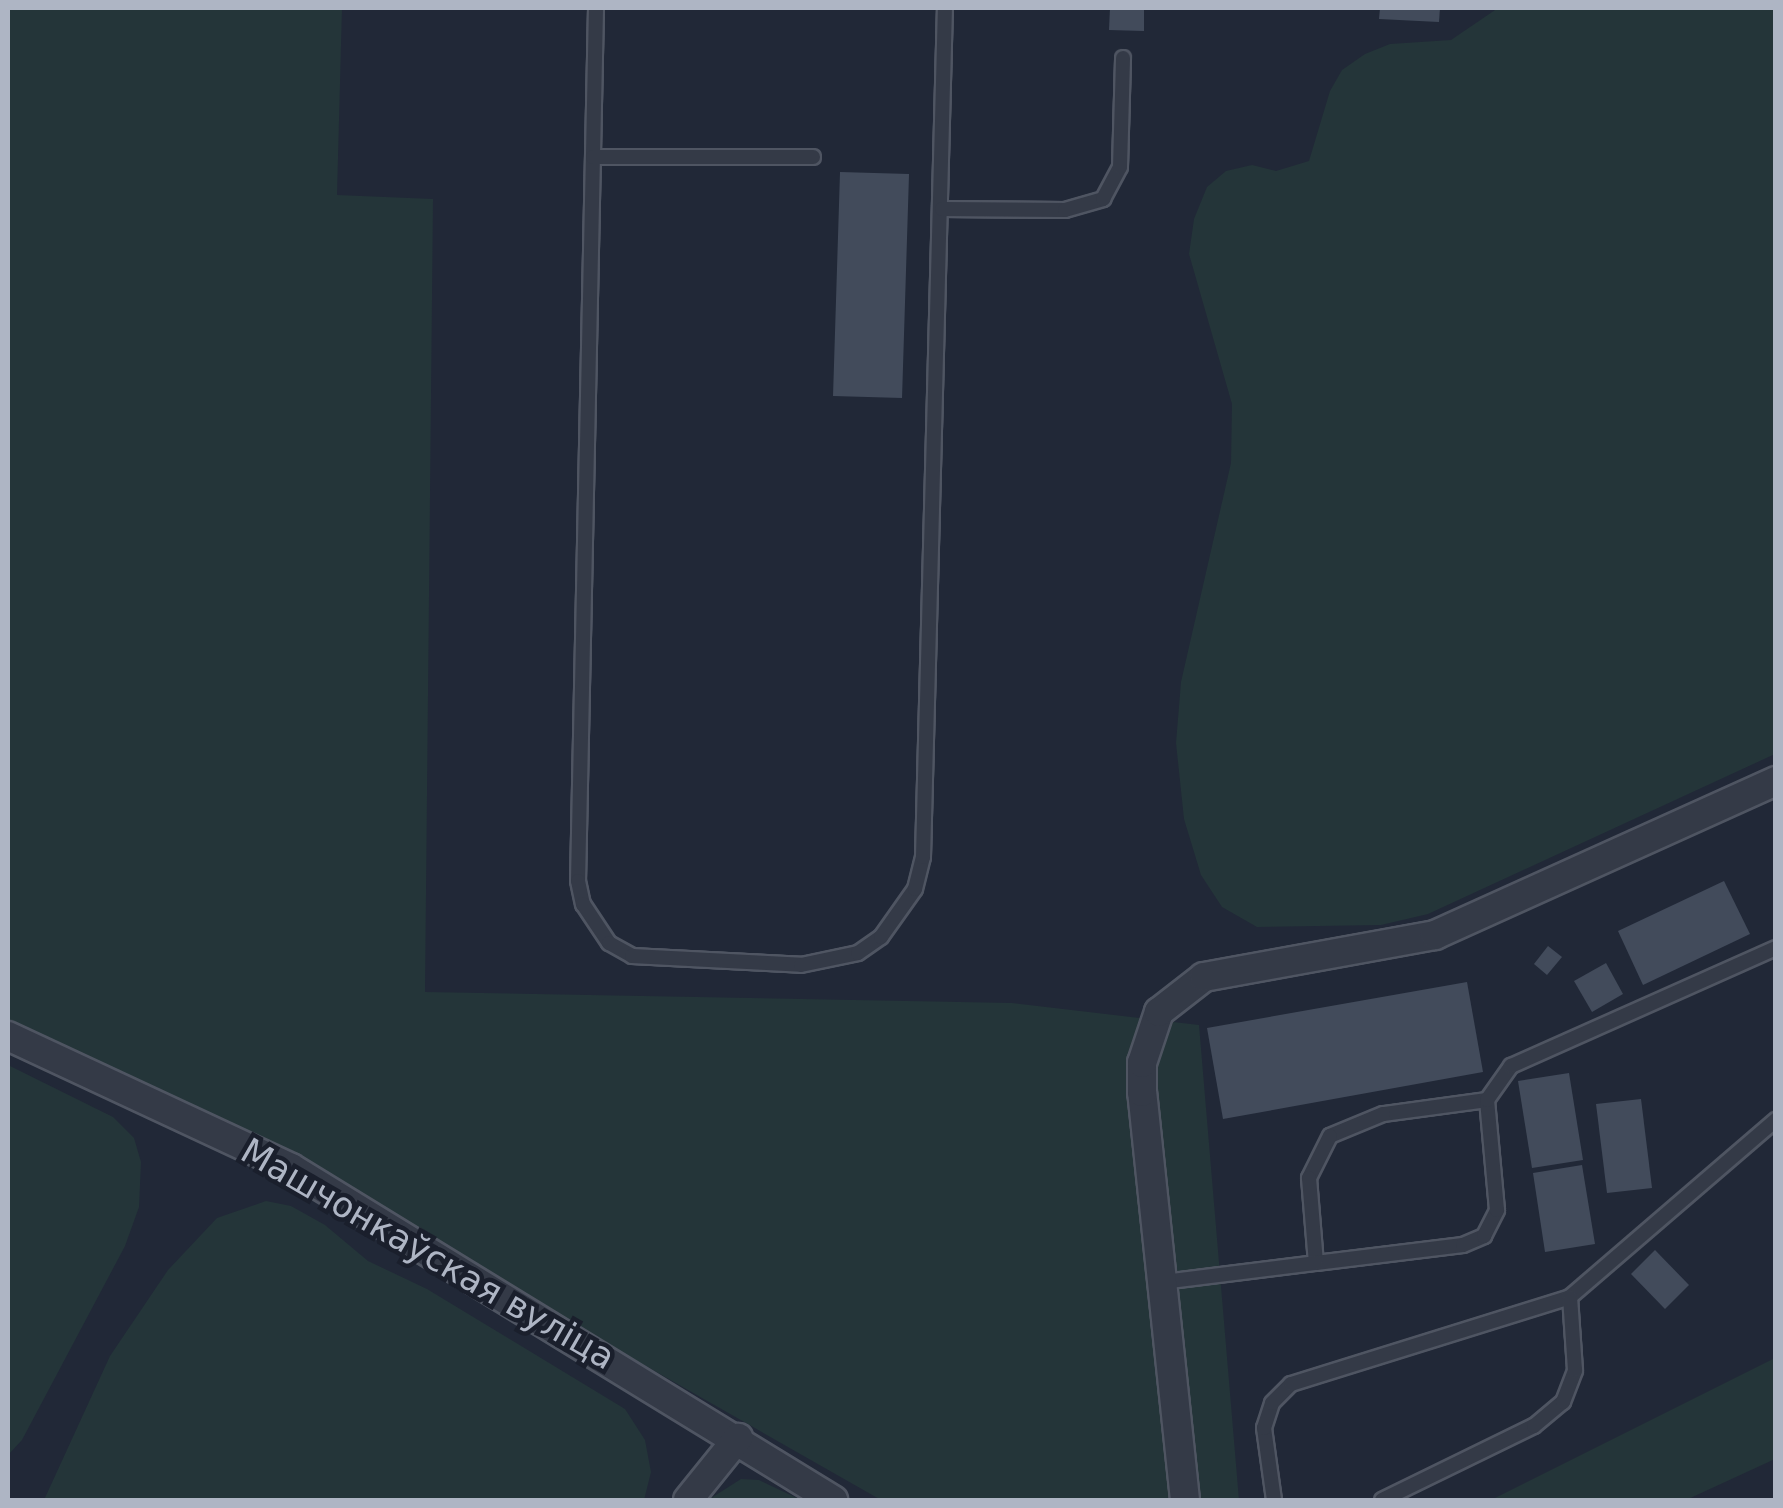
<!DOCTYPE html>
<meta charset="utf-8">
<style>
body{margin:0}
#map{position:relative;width:1783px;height:1508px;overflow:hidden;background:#212837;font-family:"DejaVu Sans",sans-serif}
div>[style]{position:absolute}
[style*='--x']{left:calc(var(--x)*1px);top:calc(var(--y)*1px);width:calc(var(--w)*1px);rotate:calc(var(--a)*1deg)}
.green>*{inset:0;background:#243539}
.building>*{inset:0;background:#424b5b}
.roads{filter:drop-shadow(2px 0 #4f5562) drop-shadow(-2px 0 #4f5562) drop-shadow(0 2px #4f5562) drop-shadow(0 -2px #4f5562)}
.lane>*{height:14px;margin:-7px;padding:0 7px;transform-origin:7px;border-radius:7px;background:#343a47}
.street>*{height:28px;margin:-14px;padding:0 14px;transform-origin:14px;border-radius:14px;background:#343a47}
span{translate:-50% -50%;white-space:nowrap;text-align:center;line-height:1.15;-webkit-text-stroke:9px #1a1f2c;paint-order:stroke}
.street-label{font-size:35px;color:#aeb5c4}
.frame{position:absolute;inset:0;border:10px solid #aeb5c4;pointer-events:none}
</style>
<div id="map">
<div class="green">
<div style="clip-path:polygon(8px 8px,342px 8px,337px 195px,433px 199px,425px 992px,1012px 1003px,1199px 1025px,1239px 1500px,881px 1500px,267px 1150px,8px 1020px)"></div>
<div style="clip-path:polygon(1498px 8px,1775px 8px,1775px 754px,1428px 914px,1381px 925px,1257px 927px,1222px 907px,1201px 875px,1184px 819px,1176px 743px,1181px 682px,1231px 463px,1232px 404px,1189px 254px,1194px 219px,1207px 187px,1226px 171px,1252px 165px,1276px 171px,1309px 161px,1330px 91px,1342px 70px,1365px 54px,1390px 44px,1451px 40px)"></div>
<div style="clip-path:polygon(8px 1065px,113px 1117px,134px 1138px,141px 1162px,139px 1207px,125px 1246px,22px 1440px,8px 1455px)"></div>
<div style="clip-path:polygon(266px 1201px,291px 1206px,325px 1225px,368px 1261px,427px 1289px,625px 1409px,645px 1440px,651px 1472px,644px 1500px,44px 1500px,110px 1356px,168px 1270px,217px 1218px)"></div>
<div style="clip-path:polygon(1775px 1358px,1775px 1459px,1686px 1500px,1491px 1500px)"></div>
<div style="clip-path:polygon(741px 1479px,759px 1480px,801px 1500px,708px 1500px)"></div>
</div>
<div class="building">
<div style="clip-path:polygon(1110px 8px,1144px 8px,1144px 31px,1109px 30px)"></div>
<div style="clip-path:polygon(1380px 8px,1440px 8px,1439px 22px,1379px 19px)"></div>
<div style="clip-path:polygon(840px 172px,909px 174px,902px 398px,833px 396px)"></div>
<div style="clip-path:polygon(1724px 881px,1750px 934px,1643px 985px,1618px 931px)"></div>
<div style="clip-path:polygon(1548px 946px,1562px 957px,1547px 975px,1534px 964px)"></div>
<div style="clip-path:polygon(1606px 963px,1623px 994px,1592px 1012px,1574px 981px)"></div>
<div style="clip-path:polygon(1467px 982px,1483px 1072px,1223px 1119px,1207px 1028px)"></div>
<div style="clip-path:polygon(1569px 1073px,1583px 1160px,1532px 1168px,1518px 1081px)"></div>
<div style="clip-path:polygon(1641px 1099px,1652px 1188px,1607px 1193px,1596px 1104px)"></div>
<div style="clip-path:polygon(1582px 1165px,1595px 1244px,1545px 1252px,1533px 1173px)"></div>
<div style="clip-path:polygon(1655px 1250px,1689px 1285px,1665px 1309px,1631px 1274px)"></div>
</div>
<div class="roads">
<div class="lane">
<div style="--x:596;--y:8;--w:873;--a:91.18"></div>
<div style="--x:578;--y:881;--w:24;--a:78"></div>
<div style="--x:583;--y:904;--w:47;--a:56.3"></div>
<div style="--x:609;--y:943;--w:26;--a:29"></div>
<div style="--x:632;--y:956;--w:169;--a:3"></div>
<div style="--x:801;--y:965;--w:58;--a:-11.9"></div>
<div style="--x:858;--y:953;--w:28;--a:-35"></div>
<div style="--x:881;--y:937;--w:59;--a:-54.7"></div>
<div style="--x:915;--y:889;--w:33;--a:-76"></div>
<div style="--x:923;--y:857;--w:849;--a:-88.52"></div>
<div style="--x:593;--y:157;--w:220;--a:0"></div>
<div style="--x:942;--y:209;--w:123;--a:0.5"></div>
<div style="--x:1065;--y:210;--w:40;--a:-16"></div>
<div style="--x:1103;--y:199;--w:36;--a:-62"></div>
<div style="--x:1120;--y:167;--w:109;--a:-88.4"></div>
<div style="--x:1487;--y:1100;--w:105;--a:172.3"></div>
<div style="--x:1383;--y:1114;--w:57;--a:157.5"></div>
<div style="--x:1330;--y:1136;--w:47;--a:116.6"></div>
<div style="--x:1309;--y:1178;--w:85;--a:85.3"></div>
<div style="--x:1316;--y:1263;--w:148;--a:-7"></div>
<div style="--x:1463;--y:1245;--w:23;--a:-23"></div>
<div style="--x:1484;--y:1236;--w:29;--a:-63"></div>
<div style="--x:1497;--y:1210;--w:110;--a:-95.2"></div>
<div style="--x:1487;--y:1100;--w:42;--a:-54.8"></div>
<div style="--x:1511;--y:1066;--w:290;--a:-24"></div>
<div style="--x:1163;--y:1282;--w:154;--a:-7.1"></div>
<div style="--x:1274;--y:1500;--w:73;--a:-97.9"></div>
<div style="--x:1264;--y:1428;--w:26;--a:-72"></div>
<div style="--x:1272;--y:1403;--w:27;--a:-45"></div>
<div style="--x:1291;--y:1384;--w:292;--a:-17.3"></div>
<div style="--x:1570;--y:1297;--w:272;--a:-40.7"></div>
<div style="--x:1382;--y:1500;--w:169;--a:-26"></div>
<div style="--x:1534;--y:1426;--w:38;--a:-40"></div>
<div style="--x:1563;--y:1402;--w:34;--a:-69"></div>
<div style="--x:1575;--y:1370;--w:73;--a:-93.9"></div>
</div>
<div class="street">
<div style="--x:8;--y:1036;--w:312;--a:25"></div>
<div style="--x:291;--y:1168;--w:636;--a:31.49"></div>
<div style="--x:688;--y:1500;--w:80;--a:-51.1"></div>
<div style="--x:1185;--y:1500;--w:410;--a:-96"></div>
<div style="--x:1142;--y:1092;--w:29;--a:-90"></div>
<div style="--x:1142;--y:1063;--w:54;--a:-71.6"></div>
<div style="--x:1159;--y:1012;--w:57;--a:-37.9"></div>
<div style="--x:1204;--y:977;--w:235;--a:-10.3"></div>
<div style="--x:1435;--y:935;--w:374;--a:-24.3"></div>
</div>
</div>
<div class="street-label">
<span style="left:428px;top:1254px;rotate:30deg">Машчонкаўская вуліца</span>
</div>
<div class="frame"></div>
</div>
